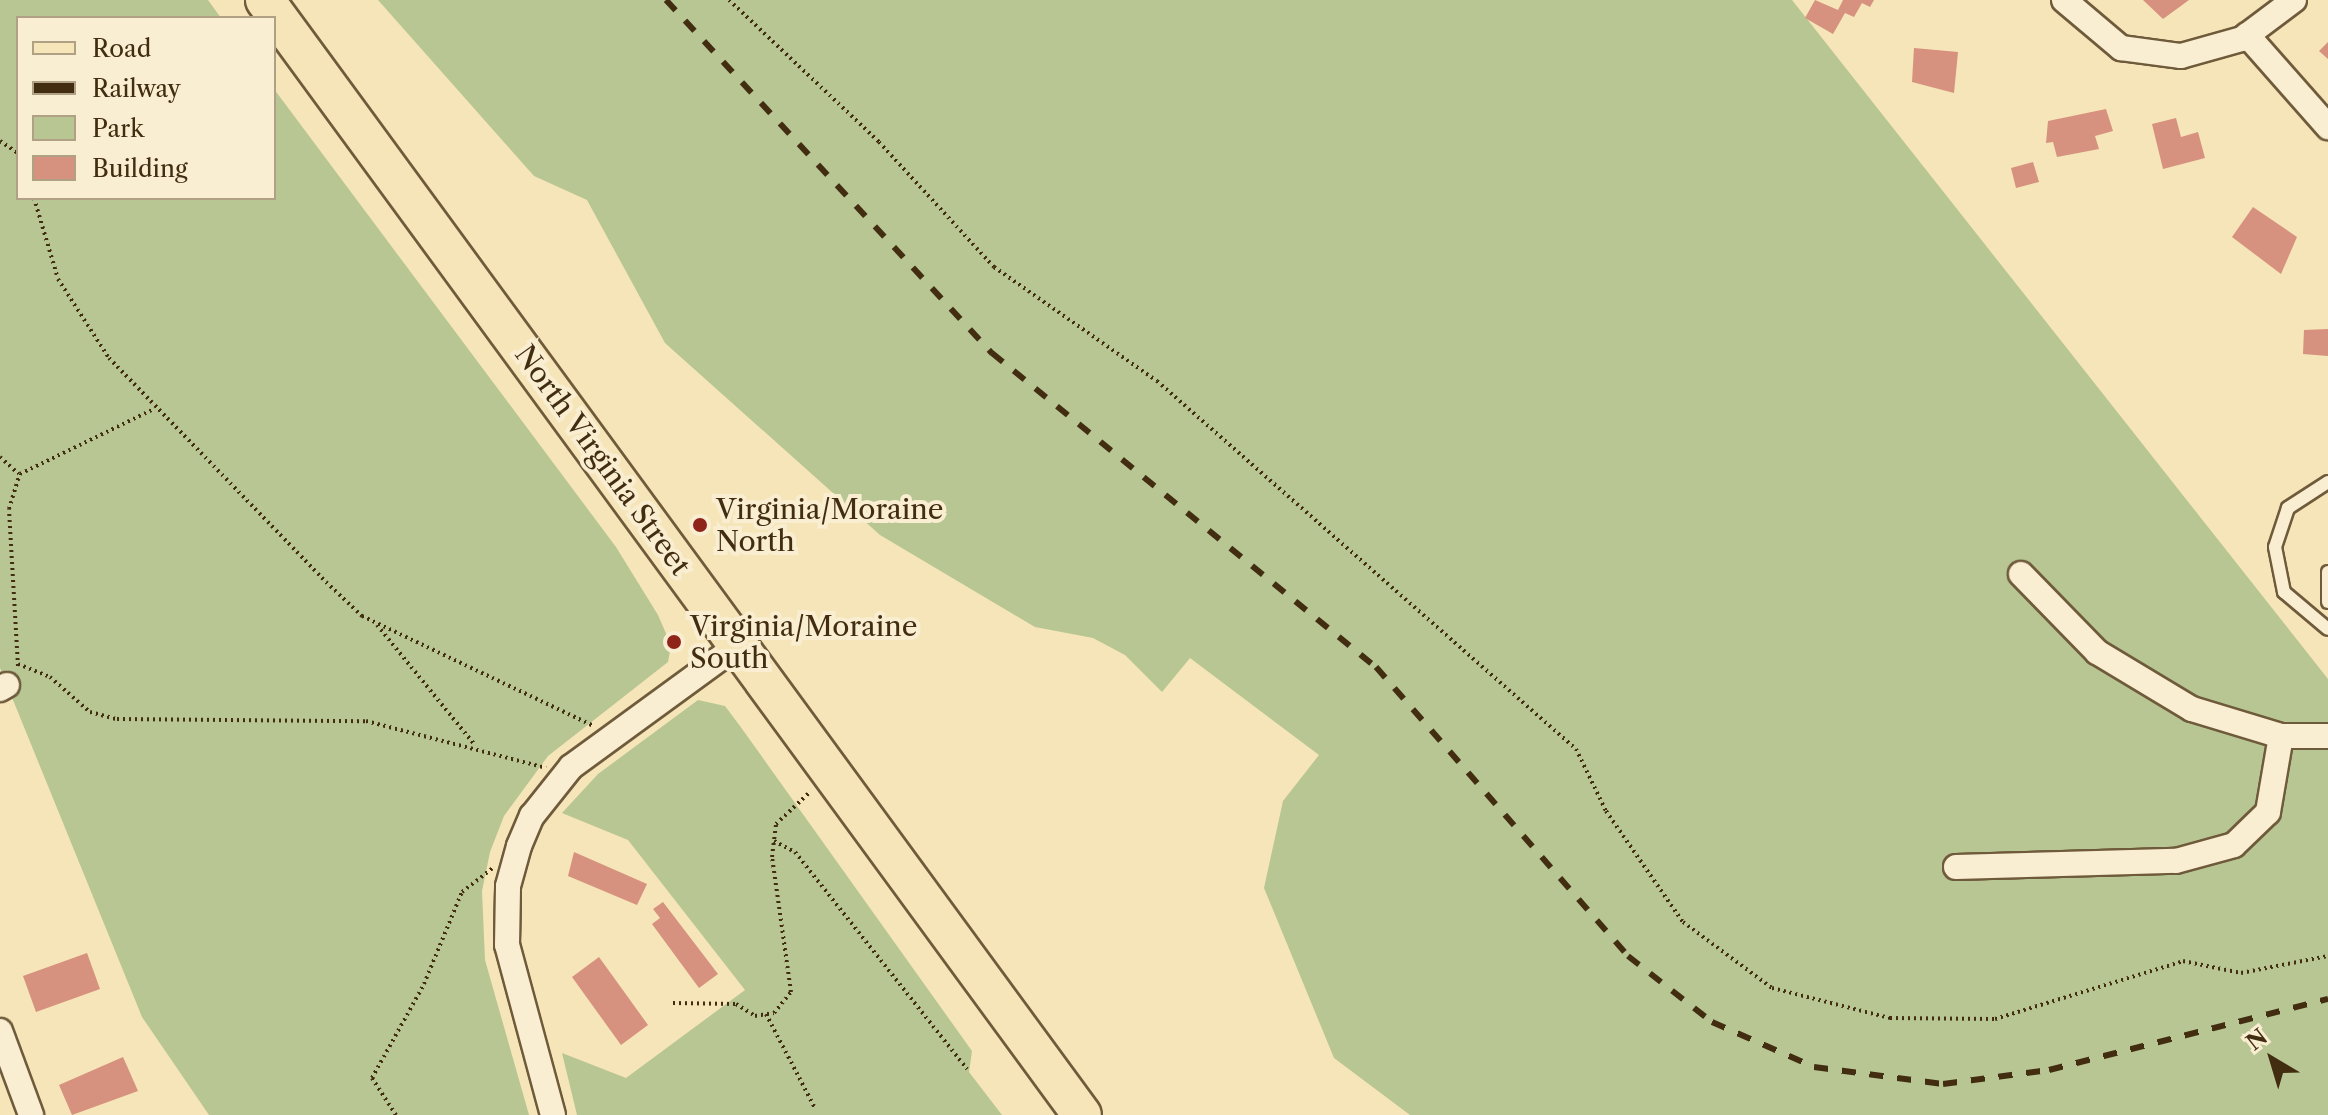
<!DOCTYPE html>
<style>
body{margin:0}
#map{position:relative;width:2328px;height:1115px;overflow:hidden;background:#f6e5b8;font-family:"Libre Caslon Text",serif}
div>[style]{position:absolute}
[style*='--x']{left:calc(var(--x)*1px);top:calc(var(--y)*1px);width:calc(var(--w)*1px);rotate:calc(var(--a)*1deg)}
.green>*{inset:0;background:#b7c693}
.building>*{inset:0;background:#d6917f}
.path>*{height:4px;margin-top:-2px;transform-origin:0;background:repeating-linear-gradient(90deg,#422d11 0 2px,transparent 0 6px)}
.roads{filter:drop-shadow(2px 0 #6f5b3b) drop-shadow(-2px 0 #6f5b3b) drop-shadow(0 2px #6f5b3b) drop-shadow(0 -2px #6f5b3b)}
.service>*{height:12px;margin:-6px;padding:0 6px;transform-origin:6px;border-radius:6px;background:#f9eed1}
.minor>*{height:24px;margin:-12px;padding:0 12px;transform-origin:12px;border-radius:12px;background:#f9eed1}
.primary>*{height:38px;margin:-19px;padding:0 19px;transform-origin:19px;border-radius:19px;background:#f6e5b8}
.rail>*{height:6px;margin-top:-3px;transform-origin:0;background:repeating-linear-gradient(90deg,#422d11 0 14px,transparent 0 28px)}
.dots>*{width:22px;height:22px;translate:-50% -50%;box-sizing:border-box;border:4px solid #f9eed1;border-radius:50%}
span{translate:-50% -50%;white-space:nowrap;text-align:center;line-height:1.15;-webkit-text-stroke:8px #f9eed1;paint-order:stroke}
.street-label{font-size:28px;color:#422d11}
.poi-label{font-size:28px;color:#422d11}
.left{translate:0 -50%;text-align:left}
.legend{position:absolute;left:16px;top:16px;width:260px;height:184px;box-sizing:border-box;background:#f9eed1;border:2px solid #b0a184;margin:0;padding:10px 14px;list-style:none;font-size:24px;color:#422d11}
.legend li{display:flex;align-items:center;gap:16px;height:40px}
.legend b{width:40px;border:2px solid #b0a184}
.north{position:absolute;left:2232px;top:1019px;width:80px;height:80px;-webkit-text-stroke:6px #f9eed1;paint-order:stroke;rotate:322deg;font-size:22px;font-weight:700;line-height:32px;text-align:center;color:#422d11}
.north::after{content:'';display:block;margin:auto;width:28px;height:36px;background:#422d11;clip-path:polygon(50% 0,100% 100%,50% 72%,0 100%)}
</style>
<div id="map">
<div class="green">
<div style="clip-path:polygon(0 0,208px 0,221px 18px,18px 18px,18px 198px,274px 198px,274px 89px,616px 547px,658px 615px,671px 645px,668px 662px,548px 756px,504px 816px,490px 852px,482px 891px,485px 960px,529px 1115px,209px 1115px,142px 1017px,0 668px)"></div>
<div style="clip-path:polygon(378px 0,1792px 0,2328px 679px,2328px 1115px,1410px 1115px,1334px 1058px,1264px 888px,1283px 801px,1319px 755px,1190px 658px,1162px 692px,1125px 655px,1093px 638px,1035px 627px,880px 535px,665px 343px,587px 200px,534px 176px)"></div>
<div style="clip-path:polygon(698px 700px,725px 706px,740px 726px,972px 1051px,969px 1072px,1002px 1115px,577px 1115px,562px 1053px,626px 1078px,745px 990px,628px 840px,562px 813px,598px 774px)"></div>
</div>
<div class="building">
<div style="clip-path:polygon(1815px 0,1838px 10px,1843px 0,1874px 0,1870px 7px,1862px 3px,1854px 17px,1845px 13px,1833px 34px,1805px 18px)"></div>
<div style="clip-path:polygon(2143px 0,2189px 0,2163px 19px)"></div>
<div style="clip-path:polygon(2328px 42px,2328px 59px,2319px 51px)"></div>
<div style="clip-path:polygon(1914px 48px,1958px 52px,1954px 93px,1912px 82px)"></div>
<div style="clip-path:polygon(2106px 109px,2113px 131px,2095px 136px,2099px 149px,2057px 157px,2053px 142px,2046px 143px,2048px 121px)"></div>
<div style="clip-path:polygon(2176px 118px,2181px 137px,2198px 132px,2205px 158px,2163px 169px,2152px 124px)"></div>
<div style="clip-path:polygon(2033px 162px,2039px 182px,2016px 188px,2011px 168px)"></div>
<div style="clip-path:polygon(2253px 207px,2297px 237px,2281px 274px,2232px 237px)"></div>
<div style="clip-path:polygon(2328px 329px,2328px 356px,2303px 354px,2304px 330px)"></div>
<div style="clip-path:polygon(574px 852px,647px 884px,637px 905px,568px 876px)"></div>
<div style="clip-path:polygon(663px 902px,718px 974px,699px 988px,652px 924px,660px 918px,653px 909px)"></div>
<div style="clip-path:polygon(87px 953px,100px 989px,36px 1012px,23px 976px)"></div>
<div style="clip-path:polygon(599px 957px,648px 1025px,621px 1045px,572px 977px)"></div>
<div style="clip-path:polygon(123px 1057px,138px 1091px,72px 1115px,59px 1085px)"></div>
</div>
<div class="path">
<div style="--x:729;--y:0;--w:207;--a:43.4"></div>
<div style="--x:879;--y:142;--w:170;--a:47.4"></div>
<div style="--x:994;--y:267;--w:199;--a:35"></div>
<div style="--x:1157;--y:381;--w:558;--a:41.29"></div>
<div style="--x:1576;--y:749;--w:69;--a:64.2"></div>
<div style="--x:1606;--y:811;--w:135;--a:55.3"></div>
<div style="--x:1683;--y:922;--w:111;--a:36.6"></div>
<div style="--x:1772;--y:988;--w:122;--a:14.3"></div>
<div style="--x:1890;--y:1018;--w:105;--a:0.5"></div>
<div style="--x:1995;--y:1019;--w:197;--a:-17.1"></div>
<div style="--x:2183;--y:961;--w:59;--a:11.7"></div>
<div style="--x:2241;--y:973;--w:89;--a:-11.1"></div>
<div style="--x:0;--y:141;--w:22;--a:34"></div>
<div style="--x:34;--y:198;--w:84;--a:73.5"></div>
<div style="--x:58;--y:279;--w:94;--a:57.2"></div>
<div style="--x:109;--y:358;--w:312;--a:45.9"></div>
<div style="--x:326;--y:582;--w:50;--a:43.4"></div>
<div style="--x:362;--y:616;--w:255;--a:25.4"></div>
<div style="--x:0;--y:457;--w:25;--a:42"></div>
<div style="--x:377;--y:625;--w:155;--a:50.8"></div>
<div style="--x:18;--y:664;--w:35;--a:22"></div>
<div style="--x:50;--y:677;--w:53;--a:41.2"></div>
<div style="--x:90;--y:712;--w:28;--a:15"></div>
<div style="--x:117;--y:719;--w:249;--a:0.5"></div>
<div style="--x:366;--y:721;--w:186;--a:14.6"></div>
<div style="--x:18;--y:666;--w:157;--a:-93.3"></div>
<div style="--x:9;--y:509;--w:37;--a:-73"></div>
<div style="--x:20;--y:474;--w:147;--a:-25.9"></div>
<div style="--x:774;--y:841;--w:24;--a:28"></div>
<div style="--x:795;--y:852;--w:277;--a:51.6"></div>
<div style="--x:673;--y:1003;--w:63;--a:0.9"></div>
<div style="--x:736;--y:1004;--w:22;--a:32"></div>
<div style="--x:755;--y:1016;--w:19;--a:-9"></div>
<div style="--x:774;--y:1013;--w:27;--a:-51"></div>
<div style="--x:791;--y:992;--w:136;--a:-98"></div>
<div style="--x:772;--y:857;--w:33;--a:-83"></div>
<div style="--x:776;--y:824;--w:47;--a:-43.3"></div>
<div style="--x:766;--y:1014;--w:106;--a:62.5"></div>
<div style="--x:396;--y:1115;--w:44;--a:-123"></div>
<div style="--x:372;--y:1078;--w:107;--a:-61"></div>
<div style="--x:424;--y:984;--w:100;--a:-67.6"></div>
<div style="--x:462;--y:892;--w:39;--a:-38"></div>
</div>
<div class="roads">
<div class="service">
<div style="--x:2328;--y:482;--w:48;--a:147"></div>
<div style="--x:2288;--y:508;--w:41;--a:108.4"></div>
<div style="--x:2275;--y:547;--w:46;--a:78.7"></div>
<div style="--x:2284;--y:592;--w:57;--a:40.1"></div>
<div style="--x:2328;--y:572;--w:30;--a:90"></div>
</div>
<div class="minor">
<div style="--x:2064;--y:0;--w:75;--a:40.1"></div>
<div style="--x:2121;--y:48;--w:61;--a:7.6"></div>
<div style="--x:2181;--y:56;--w:63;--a:-15.6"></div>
<div style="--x:2242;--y:39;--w:65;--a:-36.9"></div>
<div style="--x:2247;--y:35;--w:123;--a:48.6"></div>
<div style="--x:2021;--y:574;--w:109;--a:45.7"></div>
<div style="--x:2097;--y:652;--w:111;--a:31"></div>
<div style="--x:2192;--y:709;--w:93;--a:16.9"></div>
<div style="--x:2281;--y:736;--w:47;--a:0"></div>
<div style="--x:0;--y:689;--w:8;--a:-30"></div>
<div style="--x:1956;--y:867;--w:220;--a:-1.6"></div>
<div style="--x:2176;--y:861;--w:60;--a:-15.4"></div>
<div style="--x:2234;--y:845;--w:47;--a:-44.1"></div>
<div style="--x:2268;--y:812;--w:77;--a:-80.3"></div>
<div style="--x:0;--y:1031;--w:90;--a:69.7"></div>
<div style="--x:553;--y:1115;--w:176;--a:-105.1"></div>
<div style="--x:507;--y:945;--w:59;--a:-89"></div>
<div style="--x:508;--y:886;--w:41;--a:-74.6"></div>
<div style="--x:519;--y:846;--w:33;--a:-67"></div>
<div style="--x:532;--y:816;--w:63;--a:-51.5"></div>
<div style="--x:571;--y:767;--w:207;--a:-36.1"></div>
</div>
<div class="primary">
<div style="--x:265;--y:0;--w:1382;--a:53.77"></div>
</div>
</div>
<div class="rail">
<div style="--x:666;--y:0;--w:481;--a:47.3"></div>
<div style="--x:992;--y:353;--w:496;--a:39.3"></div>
<div style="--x:1376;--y:667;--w:383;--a:48.9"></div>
<div style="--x:1628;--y:956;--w:107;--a:38.2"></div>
<div style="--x:1712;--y:1022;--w:111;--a:23.8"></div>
<div style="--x:1814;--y:1067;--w:130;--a:7.5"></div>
<div style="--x:1943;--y:1084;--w:107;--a:-7.5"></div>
<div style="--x:2049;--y:1070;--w:288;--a:-14.3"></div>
</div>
<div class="dots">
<div style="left:700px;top:525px;background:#8f2418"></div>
<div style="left:674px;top:642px;background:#8f2418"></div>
</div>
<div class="street-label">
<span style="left:603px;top:460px;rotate:54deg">North Virginia Street</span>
</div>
<div class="poi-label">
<span class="left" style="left:716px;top:525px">Virginia/Moraine<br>North</span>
<span class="left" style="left:690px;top:642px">Virginia/Moraine<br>South</span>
</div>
<ul class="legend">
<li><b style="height:10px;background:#f6e5b8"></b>Road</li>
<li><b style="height:10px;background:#422d11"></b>Railway</li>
<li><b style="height:22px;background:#b7c693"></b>Park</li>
<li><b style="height:22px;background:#d6917f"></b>Building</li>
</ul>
<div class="north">N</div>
</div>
